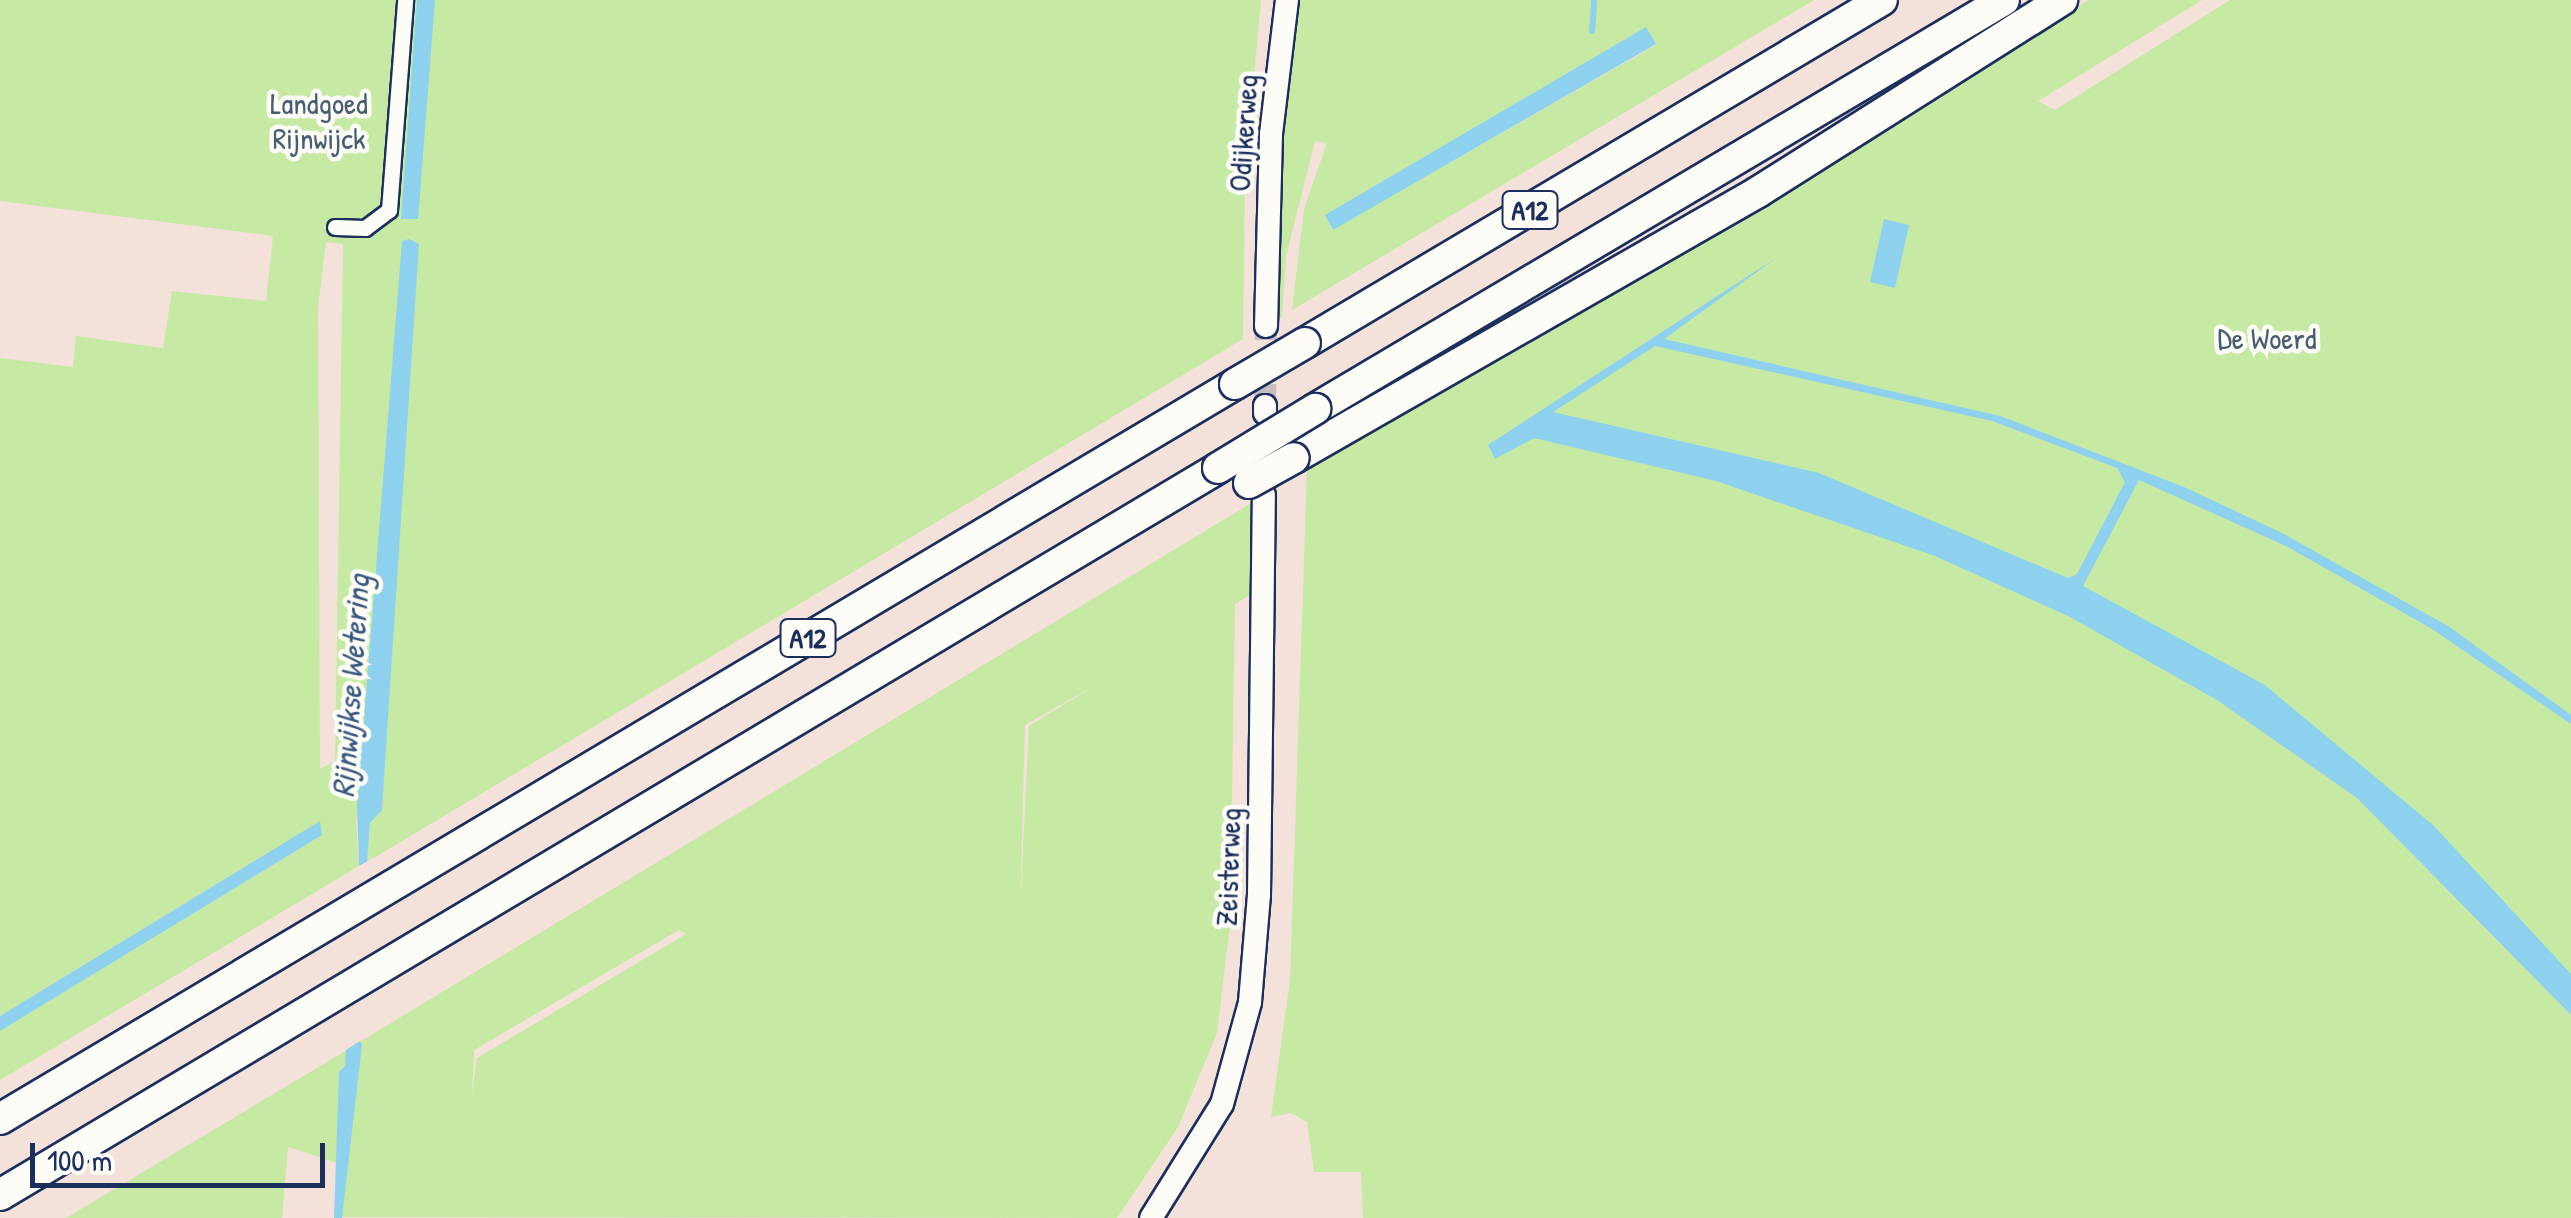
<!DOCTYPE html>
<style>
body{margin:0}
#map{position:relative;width:2571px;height:1218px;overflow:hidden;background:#f3e1da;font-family:"Patrick Hand",sans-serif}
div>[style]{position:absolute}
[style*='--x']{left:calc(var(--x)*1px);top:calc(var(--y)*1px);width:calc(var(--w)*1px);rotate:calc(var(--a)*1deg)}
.green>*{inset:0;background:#c6eaa4}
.water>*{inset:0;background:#8dd1ef}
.pier>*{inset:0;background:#f3e1da}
.stream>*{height:6px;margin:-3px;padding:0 3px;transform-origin:3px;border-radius:3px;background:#8dd1ef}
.secondary-tunnel>*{height:22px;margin-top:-11px;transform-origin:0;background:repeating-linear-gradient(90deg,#c8bdc1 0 22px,transparent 0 33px)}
.roads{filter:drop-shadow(2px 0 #1b2f5e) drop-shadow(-2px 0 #1b2f5e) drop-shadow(0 2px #1b2f5e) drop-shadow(0 -2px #1b2f5e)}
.street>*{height:15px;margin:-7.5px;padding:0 7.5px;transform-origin:7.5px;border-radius:7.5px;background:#fdfcf7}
.secondary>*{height:22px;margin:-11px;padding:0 11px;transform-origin:11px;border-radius:11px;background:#fdfcf7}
.highway>*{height:30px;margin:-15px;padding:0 15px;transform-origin:15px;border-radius:15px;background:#fdfcf7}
.bridges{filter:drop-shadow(2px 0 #1b2f5e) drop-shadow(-2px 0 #1b2f5e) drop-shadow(0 2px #1b2f5e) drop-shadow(0 -2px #1b2f5e)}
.highway-bridge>*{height:30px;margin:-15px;padding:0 15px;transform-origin:15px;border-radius:15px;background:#fdfcf7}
span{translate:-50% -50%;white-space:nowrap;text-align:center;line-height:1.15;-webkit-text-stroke:9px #fdfcf7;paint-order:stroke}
.shield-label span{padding:2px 8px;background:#fdfcf7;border:2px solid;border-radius:8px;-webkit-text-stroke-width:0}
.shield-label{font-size:28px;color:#1b2f5e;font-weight:700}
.park-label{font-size:30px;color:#465e70}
.street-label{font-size:30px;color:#1b2f5e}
.water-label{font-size:32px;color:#385882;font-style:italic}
.scale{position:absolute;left:30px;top:1143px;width:295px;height:45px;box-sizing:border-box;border:5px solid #1b2f5e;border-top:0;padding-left:12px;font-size:30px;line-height:35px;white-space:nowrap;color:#1b2f5e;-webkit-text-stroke:8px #fdfcf7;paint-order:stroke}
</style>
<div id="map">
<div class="green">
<div style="clip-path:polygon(evenodd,0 0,1261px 0,1245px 173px,1243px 339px,367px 862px,370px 823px,382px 809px,399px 506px,356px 822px,359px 866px,0 1080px,0 1031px,322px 835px,319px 822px,0 1016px,0 358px,73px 367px,76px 336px,163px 348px,172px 291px,266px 301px,273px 236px,0 201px,0 0,326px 242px,343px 244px,335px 761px,320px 769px,318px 308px,326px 242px)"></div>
<div style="clip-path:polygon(evenodd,1293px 0,1814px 0,1292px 310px,1304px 209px,1327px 143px,1315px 141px,1286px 256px,1282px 317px,1276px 320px,1280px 137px,1293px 0,1646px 28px,1656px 45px,1332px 230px,1326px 215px,1646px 28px)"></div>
<div style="clip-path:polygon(2089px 0,2202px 0,2038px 101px,2055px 110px,2230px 0,2571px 0,2571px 1218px,1363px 1218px,1361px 1172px,1314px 1172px,1307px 1122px,1291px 1113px,1271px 1117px,1290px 980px,1307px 468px,1728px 224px)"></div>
<div style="clip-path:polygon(evenodd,1253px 502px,1250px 595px,1235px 604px,1230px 925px,1217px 1033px,1178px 1127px,1117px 1218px,341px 1217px,361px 1041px,1253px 502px,1099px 683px,1029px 726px,1020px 910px,1025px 725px,1099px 683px,1253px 502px,679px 930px,686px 934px,477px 1058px,472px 1094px,474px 1050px,679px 930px)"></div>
<div style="clip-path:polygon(347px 1050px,337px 1163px,288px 1147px,282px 1218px,66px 1218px)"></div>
</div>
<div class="water">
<div style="clip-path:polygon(417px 0,435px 0,418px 219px,401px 219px)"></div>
<div style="clip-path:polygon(1646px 27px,1656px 44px,1333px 230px,1325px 215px)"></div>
<div style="clip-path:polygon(1884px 219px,1909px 225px,1895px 288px,1870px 282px)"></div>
<div style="clip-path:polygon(409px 239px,419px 244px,382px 810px,370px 823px,355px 1027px,362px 1045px,342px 1218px,334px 1218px,339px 1072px,345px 1066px,359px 866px,357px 807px,402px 241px)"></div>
<div style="clip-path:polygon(evenodd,1779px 256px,1664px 339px,2000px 416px,2184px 487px,2282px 533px,2448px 626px,2571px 715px,2571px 724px,2432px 629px,2288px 547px,2139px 480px,2083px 586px,2265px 685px,2433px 825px,2571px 974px,2571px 1015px,2357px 798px,2217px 700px,2070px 617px,1935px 556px,1716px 481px,1534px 438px,1495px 459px,1488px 445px,1779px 256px,1655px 346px,1992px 421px,2117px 468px,2125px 482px,2077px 574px,2068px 578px,1819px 473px,1553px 412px,1655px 346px)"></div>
<div style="clip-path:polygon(320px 821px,322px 835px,0 1031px,0 1016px)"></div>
</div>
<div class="pier">
<div style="clip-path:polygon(373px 858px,360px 1027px,365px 1038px,341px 1053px,354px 869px)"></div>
</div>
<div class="stream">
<div style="--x:1592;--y:31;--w:31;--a:-86"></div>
</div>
<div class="secondary-tunnel">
<div style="--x:1265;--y:406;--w:80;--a:-89.3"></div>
</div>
<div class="roads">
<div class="street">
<div style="--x:335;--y:227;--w:30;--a:2"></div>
<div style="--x:365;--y:228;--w:30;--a:-37"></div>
<div style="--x:389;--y:210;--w:211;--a:-85.6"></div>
</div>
<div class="secondary">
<div style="--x:1266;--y:326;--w:192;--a:-88.5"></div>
<div style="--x:1271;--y:134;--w:135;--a:-83.2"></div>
<div style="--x:1265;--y:413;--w:7;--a:-90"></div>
<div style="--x:1151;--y:1218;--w:134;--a:-58.1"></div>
<div style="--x:1222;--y:1104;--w:106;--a:-74.6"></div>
<div style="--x:1250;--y:1002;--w:107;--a:-85.2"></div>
<div style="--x:1259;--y:895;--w:400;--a:-89.3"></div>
</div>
<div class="highway">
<div style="--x:1305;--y:343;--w:671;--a:-30.73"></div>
<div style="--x:1315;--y:409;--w:801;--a:-30.69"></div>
<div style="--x:1294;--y:458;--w:535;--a:-29.82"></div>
<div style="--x:1758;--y:192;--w:360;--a:-32.3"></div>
<div style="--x:0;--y:1119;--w:1437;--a:-30.76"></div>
<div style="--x:0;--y:1195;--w:1418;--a:-30.83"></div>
</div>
</div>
<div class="bridges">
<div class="highway-bridge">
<div style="--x:1235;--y:384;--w:81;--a:-30.4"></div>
<div style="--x:1218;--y:468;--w:114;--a:-31.3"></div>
<div style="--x:1249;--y:483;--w:51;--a:-29.1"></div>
</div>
</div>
<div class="shield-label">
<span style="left:1530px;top:210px">A12</span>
<span style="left:808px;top:638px">A12</span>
</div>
<div class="park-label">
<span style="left:319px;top:120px">Landgoed<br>Rijnwijck</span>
<span style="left:2267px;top:338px">De Woerd</span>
</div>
<div class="street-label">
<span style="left:1243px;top:133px;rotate:-86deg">Odijkerweg</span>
<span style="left:1228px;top:867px;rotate:-88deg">Zeisterweg</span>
</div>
<div class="water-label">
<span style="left:351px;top:686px;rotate:-86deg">Rijnwijkse Wetering</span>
</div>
<div class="scale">100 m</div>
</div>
